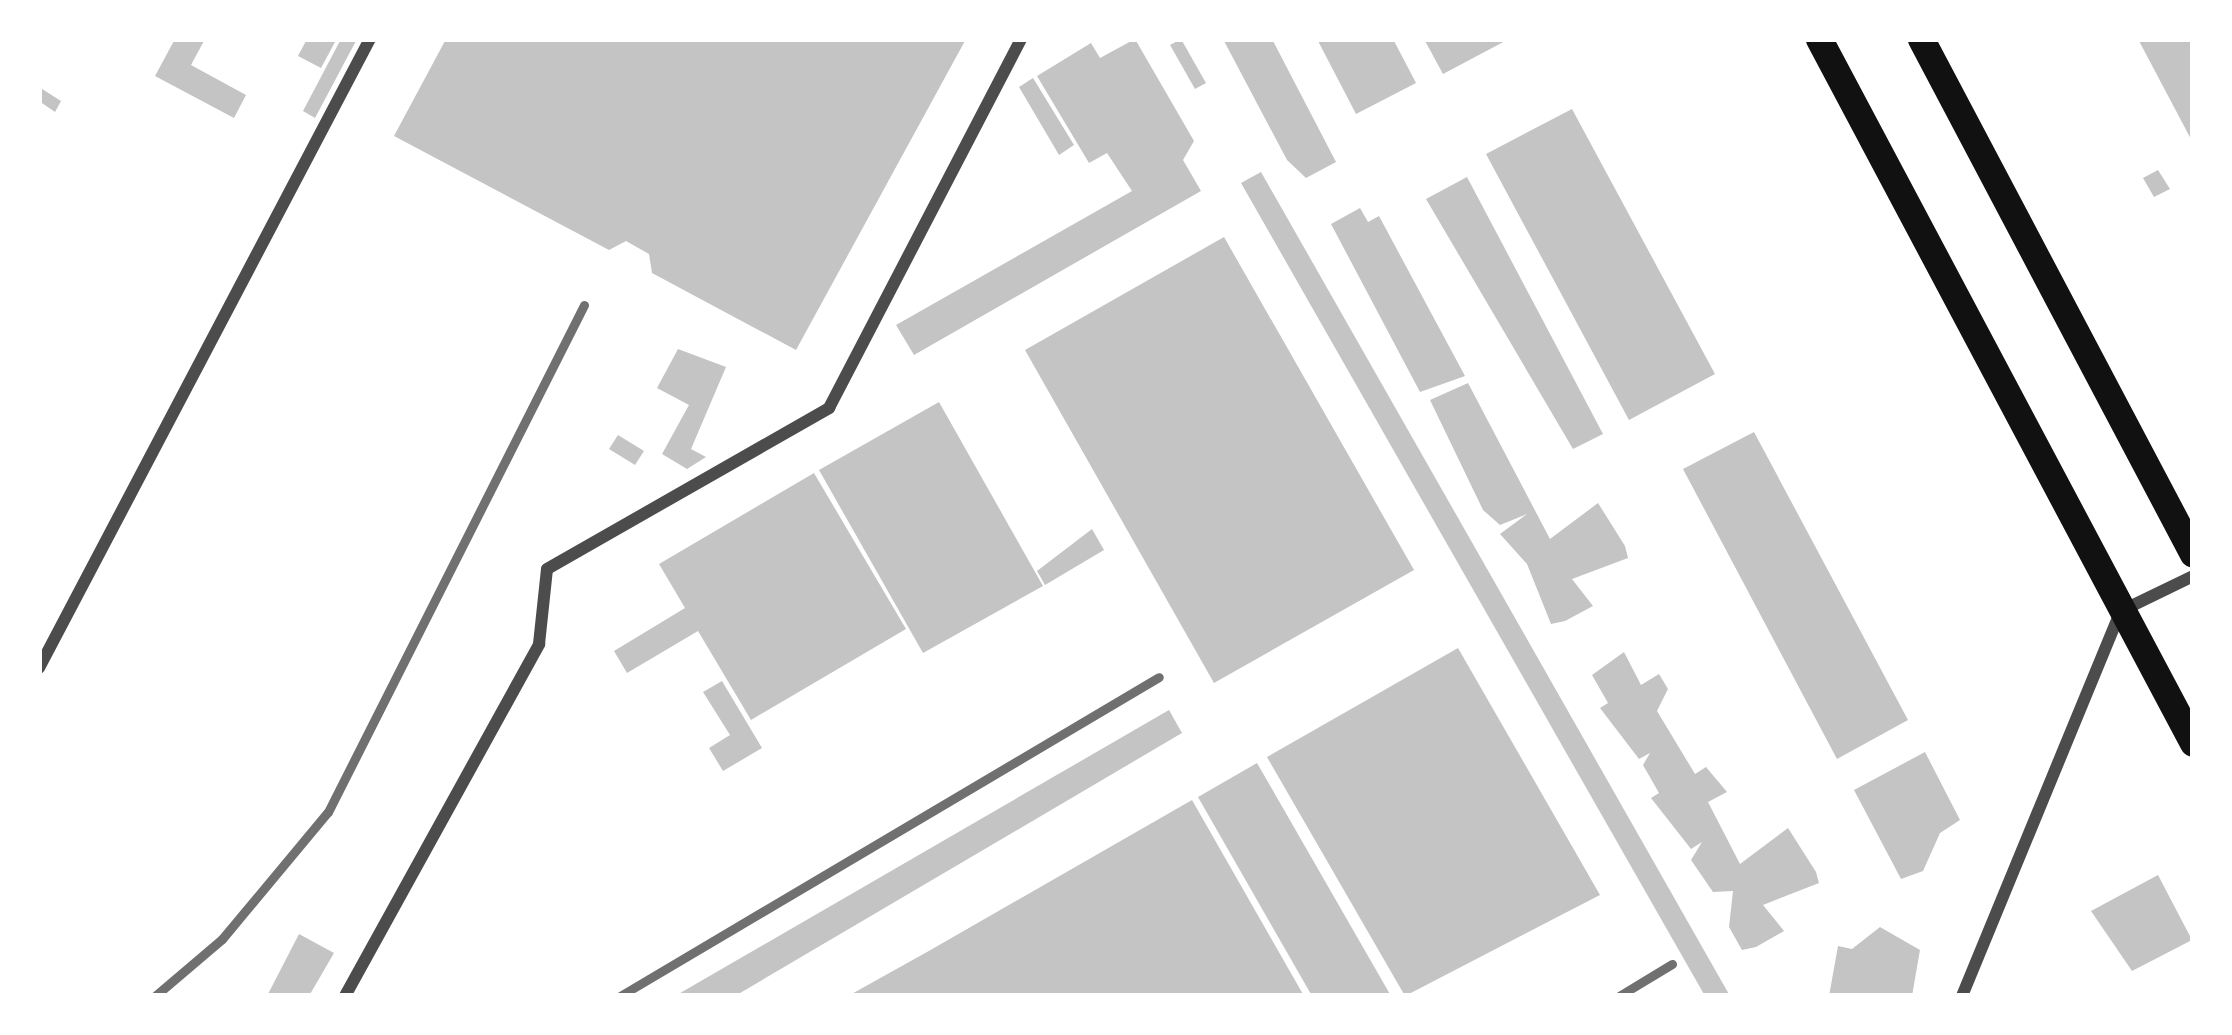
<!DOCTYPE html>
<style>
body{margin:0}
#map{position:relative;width:2232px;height:1035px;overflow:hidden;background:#fff;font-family:"DejaVu Sans",sans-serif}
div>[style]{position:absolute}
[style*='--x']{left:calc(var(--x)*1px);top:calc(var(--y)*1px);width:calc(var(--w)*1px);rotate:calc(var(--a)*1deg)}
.building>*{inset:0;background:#c4c4c4}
.minor>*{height:12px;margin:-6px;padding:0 6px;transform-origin:6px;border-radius:6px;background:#4c4c4c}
.primary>*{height:27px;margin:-13.5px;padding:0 13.5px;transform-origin:13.5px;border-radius:13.5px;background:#111}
.rail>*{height:9px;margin:-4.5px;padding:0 4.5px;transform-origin:4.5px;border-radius:4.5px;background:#707070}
span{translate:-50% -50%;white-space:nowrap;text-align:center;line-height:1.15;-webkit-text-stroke:10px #fff;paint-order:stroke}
.frame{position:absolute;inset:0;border:42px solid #fff;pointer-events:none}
</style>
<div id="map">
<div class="building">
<div style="clip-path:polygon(175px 39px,205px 39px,191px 65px,246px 95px,234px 118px,155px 76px)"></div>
<div style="clip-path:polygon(307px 39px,335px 42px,321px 68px,298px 56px)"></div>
<div style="clip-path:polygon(341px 39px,357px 39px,315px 118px,303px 111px)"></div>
<div style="clip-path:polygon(446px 39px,966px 39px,796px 350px,652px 273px,649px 254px,626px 241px,609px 250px,394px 136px)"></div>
<div style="clip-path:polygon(1135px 39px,1194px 141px,1183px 160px,1201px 191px,914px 355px,896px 325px,1132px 191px,1107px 153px,1089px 163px,1037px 76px,1091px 43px,1100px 58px)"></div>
<div style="clip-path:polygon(1181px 39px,1206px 83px,1195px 89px,1170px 45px)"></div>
<div style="clip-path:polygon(1223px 39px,1272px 39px,1336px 162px,1306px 178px,1287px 160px)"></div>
<div style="clip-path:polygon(1317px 39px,1393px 39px,1416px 83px,1356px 114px)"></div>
<div style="clip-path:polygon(1424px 39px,1509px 39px,1443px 74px)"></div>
<div style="clip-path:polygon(2138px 39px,2193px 39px,2193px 143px)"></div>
<div style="clip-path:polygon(1033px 78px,1074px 145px,1059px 155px,1019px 87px)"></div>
<div style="clip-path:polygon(39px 87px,61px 101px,55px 112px,39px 101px)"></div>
<div style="clip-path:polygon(1572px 109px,1715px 374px,1629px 420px,1486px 154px)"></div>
<div style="clip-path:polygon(2158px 170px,2170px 189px,2154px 197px,2143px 178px)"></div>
<div style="clip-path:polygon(1261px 172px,1494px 581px,1730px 996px,1705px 996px,1241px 183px)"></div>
<div style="clip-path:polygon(1467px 177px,1603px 434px,1573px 449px,1426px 199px)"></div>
<div style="clip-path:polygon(1360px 208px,1368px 222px,1379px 216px,1465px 376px,1420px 392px,1331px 224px)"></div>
<div style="clip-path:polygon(1224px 237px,1414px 570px,1214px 683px,1025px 350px)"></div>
<div style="clip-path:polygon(678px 349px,726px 367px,691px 449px,706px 457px,687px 469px,662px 454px,689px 405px,657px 388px)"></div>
<div style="clip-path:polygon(1468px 383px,1550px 539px,1598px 503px,1625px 546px,1628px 558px,1572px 579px,1593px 606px,1565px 621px,1551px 624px,1527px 564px,1500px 534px,1527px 514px,1500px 525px,1483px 510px,1430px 400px)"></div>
<div style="clip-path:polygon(939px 402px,1043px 586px,923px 653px,819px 470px)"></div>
<div style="clip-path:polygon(1754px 432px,1908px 720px,1837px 759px,1683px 469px)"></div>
<div style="clip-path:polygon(618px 435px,644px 451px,635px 465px,609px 449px)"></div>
<div style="clip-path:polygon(814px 473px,906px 629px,751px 720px,698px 631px,627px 673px,614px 651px,685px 608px,659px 564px)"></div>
<div style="clip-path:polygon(1092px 529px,1104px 550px,1045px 585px,1037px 571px)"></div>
<div style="clip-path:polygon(1458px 648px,1600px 895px,1405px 996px,1267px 757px)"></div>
<div style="clip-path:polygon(1624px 652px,1641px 685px,1659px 674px,1668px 689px,1657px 711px,1695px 774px,1706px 767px,1727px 792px,1708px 802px,1740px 864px,1788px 828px,1816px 872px,1819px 883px,1763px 905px,1784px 931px,1756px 947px,1742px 950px,1729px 927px,1733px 891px,1713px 892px,1691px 860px,1702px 842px,1691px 849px,1651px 798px,1659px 793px,1643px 765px,1650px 753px,1639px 759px,1600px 708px,1608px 703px,1592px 675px)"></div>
<div style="clip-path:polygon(722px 681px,762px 748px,723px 771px,709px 748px,730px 735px,703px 692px)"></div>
<div style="clip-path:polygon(1169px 710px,1182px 733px,735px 996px,675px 996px)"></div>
<div style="clip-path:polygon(1925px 752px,1960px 820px,1940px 833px,1923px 871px,1901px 879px,1854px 790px)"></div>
<div style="clip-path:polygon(1257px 763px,1391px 996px,1312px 996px,1198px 797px)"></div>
<div style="clip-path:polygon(1192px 800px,1304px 996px,848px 996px,927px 952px)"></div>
<div style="clip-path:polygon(2158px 875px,2192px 940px,2132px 971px,2091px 911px)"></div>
<div style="clip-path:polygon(1880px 927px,1920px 950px,1912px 996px,1829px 996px,1838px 946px,1852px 949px)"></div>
<div style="clip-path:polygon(299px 934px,334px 953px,309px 996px,267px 996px)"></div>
</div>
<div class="minor">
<div style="--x:39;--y:668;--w:711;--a:-62.25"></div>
<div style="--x:345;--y:996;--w:402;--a:-61.1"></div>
<div style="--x:539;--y:644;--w:75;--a:-83.9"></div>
<div style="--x:547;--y:569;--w:325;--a:-29.7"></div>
<div style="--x:829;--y:408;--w:416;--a:-62.5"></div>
<div style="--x:1962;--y:996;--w:417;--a:-67.6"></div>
<div style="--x:2121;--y:611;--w:80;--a:-25.9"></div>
</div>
<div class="primary">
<div style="--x:1819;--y:39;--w:797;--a:62.02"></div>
<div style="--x:1921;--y:39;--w:582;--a:62.16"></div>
</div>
<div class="rail">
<div style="--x:155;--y:996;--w:88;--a:-40.4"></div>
<div style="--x:222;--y:939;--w:165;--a:-50.2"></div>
<div style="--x:328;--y:812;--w:568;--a:-63.21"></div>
<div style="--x:620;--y:996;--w:626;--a:-30.62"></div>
<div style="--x:1619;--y:996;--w:62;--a:-31.1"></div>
</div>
<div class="frame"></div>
</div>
